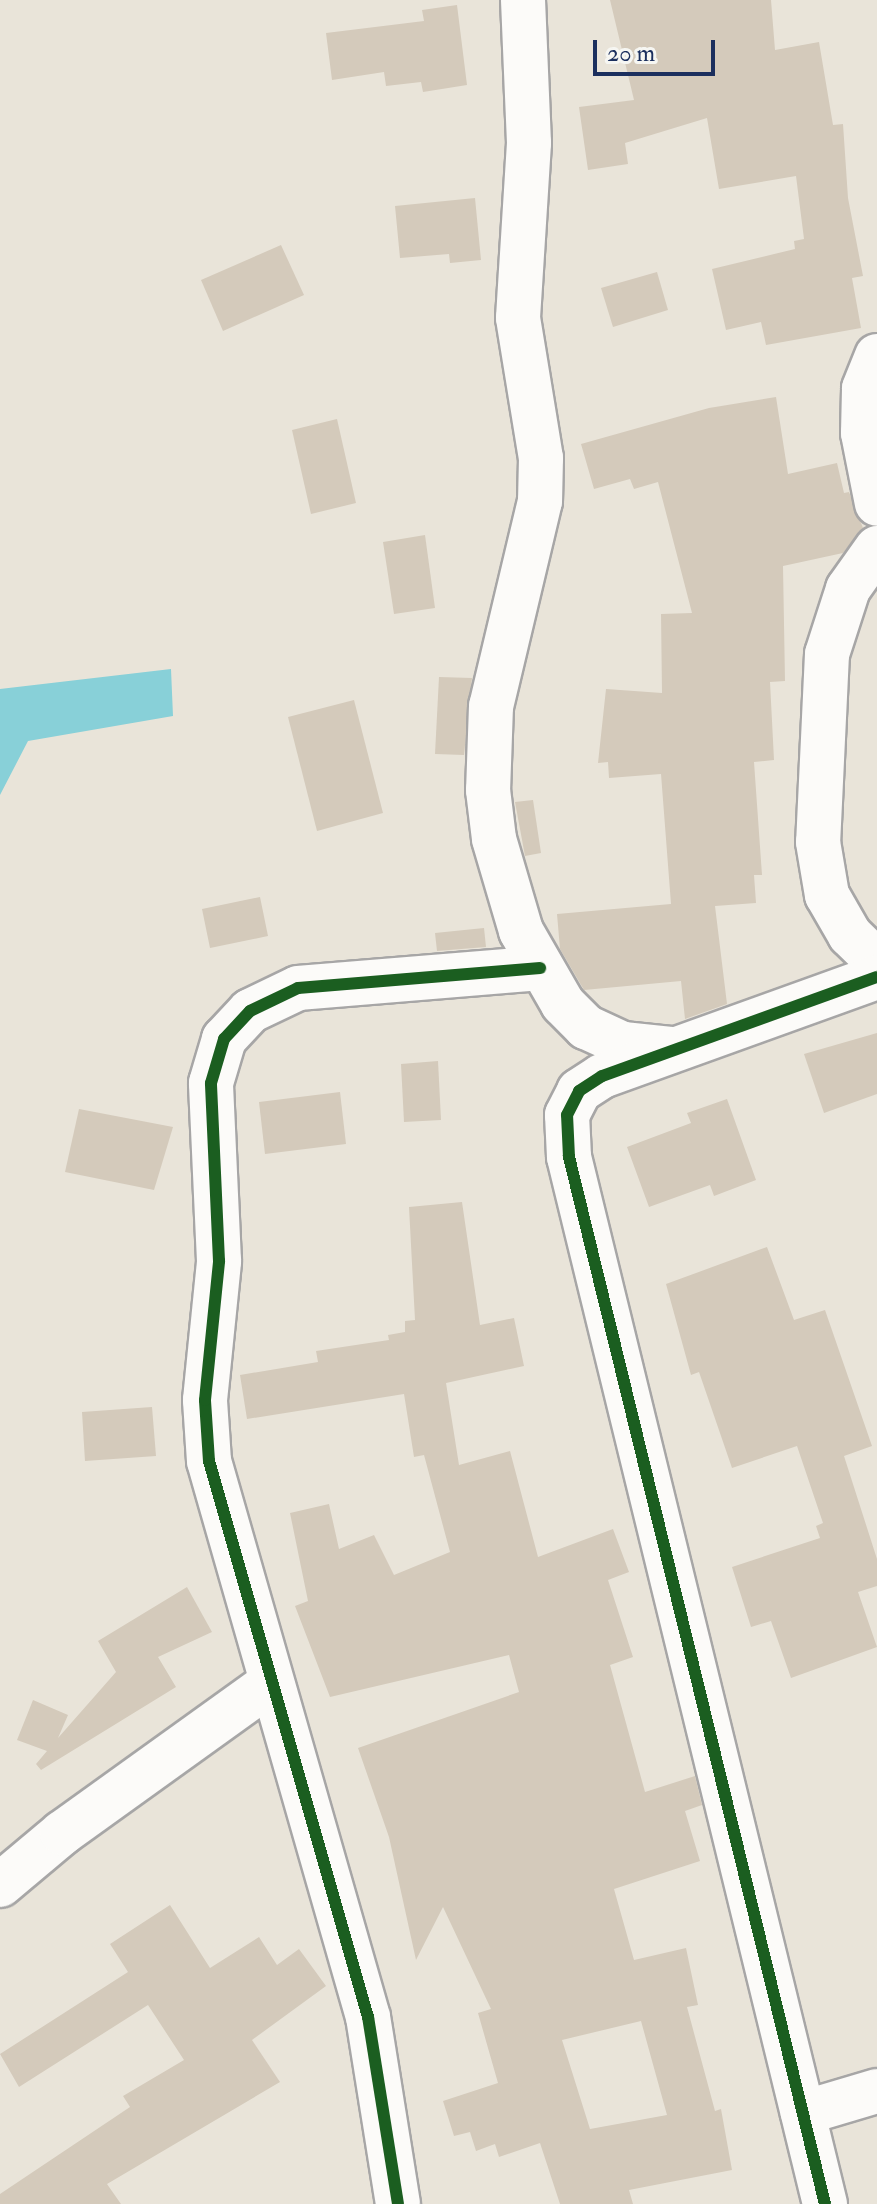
<!DOCTYPE html>
<style>
body{margin:0}
#map{position:relative;width:877px;height:2204px;overflow:hidden;background:#e9e4d9;font-family:"IM FELL Double Pica",serif}
div>[style]{position:absolute}
[style*='--x']{left:calc(var(--x)*1px);top:calc(var(--y)*1px);width:calc(var(--w)*1px);rotate:calc(var(--a)*1deg)}
.water>*{inset:0;background:#88d0d8}
.building>*{inset:0;background:#d4cabb}
.roads{filter:drop-shadow(2px 0 #a7a6a6) drop-shadow(-2px 0 #a7a6a6) drop-shadow(0 2px #a7a6a6) drop-shadow(0 -2px #a7a6a6)}
.minor>*{height:44px;margin:-22px;padding:0 22px;transform-origin:22px;border-radius:22px;background:#fcfbf9}
.cycleway>*{height:12px;margin:-6px;padding:0 6px;transform-origin:6px;border-radius:6px;background:#1b5e20}
span{translate:-50% -50%;white-space:nowrap;text-align:center;line-height:1.15;-webkit-text-stroke:8px #f6f6f2;paint-order:stroke}
.scale{position:absolute;left:593px;top:40px;width:122px;height:36px;box-sizing:border-box;border:4px solid #1b2f5e;border-top:0;padding-left:10px;font-size:24px;line-height:28px;white-space:nowrap;color:#1b2f5e;-webkit-text-stroke:6px #f6f6f2;paint-order:stroke}
</style>
<div id="map">
<div class="water">
<div style="clip-path:polygon(171px 669px,173px 716px,28px 741px,0 795px,0 689px)"></div>
</div>
<div class="building">
<div style="clip-path:polygon(610px 0,771px 0,775px 50px,819px 42px,833px 125px,843px 124px,848px 198px,863px 276px,852px 278px,861px 328px,766px 345px,761px 322px,726px 330px,712px 269px,795px 249px,794px 241px,804px 239px,796px 176px,719px 189px,707px 118px,625px 143px,628px 164px,588px 170px,579px 107px,634px 100px)"></div>
<div style="clip-path:polygon(457px 5px,467px 85px,423px 92px,421px 82px,386px 86px,384px 72px,332px 80px,326px 33px,424px 21px,422px 10px)"></div>
<div style="clip-path:polygon(475px 198px,481px 260px,450px 263px,449px 254px,400px 258px,395px 206px)"></div>
<div style="clip-path:polygon(281px 245px,304px 295px,223px 331px,201px 280px)"></div>
<div style="clip-path:polygon(657px 272px,668px 310px,613px 327px,601px 288px)"></div>
<div style="clip-path:polygon(776px 397px,788px 474px,837px 463px,844px 493px,849px 492px,863px 528px,843px 553px,783px 566px,785px 681px,770px 682px,774px 760px,754px 762px,762px 875px,754px 875px,756px 903px,715px 906px,727px 1004px,685px 1019px,681px 981px,584px 990px,560px 949px,557px 914px,671px 904px,661px 774px,609px 778px,608px 762px,598px 763px,606px 689px,662px 693px,661px 614px,692px 613px,658px 482px,634px 489px,630px 479px,594px 489px,581px 444px,709px 408px)"></div>
<div style="clip-path:polygon(337px 419px,356px 503px,311px 514px,292px 430px)"></div>
<div style="clip-path:polygon(425px 535px,435px 608px,394px 614px,383px 542px)"></div>
<div style="clip-path:polygon(439px 677px,472px 678px,464px 755px,435px 754px)"></div>
<div style="clip-path:polygon(354px 700px,383px 813px,317px 831px,288px 717px)"></div>
<div style="clip-path:polygon(533px 800px,541px 853px,525px 856px,515px 802px)"></div>
<div style="clip-path:polygon(260px 897px,268px 936px,210px 948px,202px 909px)"></div>
<div style="clip-path:polygon(484px 928px,486px 947px,437px 951px,435px 933px)"></div>
<div style="clip-path:polygon(877px 1033px,877px 1094px,824px 1113px,804px 1054px)"></div>
<div style="clip-path:polygon(438px 1061px,441px 1120px,404px 1122px,401px 1064px)"></div>
<div style="clip-path:polygon(340px 1092px,346px 1144px,265px 1154px,259px 1102px)"></div>
<div style="clip-path:polygon(727px 1099px,756px 1180px,714px 1196px,710px 1185px,649px 1207px,627px 1147px,691px 1123px,687px 1113px)"></div>
<div style="clip-path:polygon(79px 1109px,173px 1127px,154px 1190px,65px 1172px)"></div>
<div style="clip-path:polygon(evenodd,462px 1202px,480px 1325px,514px 1318px,524px 1366px,446px 1383px,459px 1465px,510px 1451px,538px 1557px,613px 1529px,629px 1572px,608px 1580px,633px 1657px,610px 1665px,645px 1792px,695px 1776px,702px 1805px,685px 1811px,700px 1861px,614px 1889px,634px 1960px,686px 1948px,698px 2005px,687px 2007px,715px 2111px,721px 2109px,732px 2170px,629px 2190px,633px 2204px,560px 2204px,540px 2143px,499px 2157px,495px 2144px,476px 2151px,470px 2132px,454px 2136px,443px 2101px,498px 2083px,478px 2013px,491px 2009px,443px 1907px,416px 1960px,389px 1837px,358px 1748px,519px 1692px,509px 1655px,330px 1697px,295px 1606px,308px 1601px,290px 1513px,329px 1504px,339px 1549px,374px 1535px,394px 1575px,450px 1552px,424px 1455px,414px 1457px,404px 1394px,247px 1419px,240px 1375px,318px 1362px,316px 1351px,389px 1340px,388px 1335px,405px 1332px,405px 1321px,415px 1320px,409px 1207px,462px 1202px,641px 2021px,667px 2115px,590px 2129px,562px 2040px,641px 2021px)"></div>
<div style="clip-path:polygon(767px 1247px,794px 1320px,825px 1310px,872px 1446px,844px 1456px,877px 1559px,877px 1586px,858px 1592px,877px 1647px,791px 1678px,771px 1621px,751px 1627px,732px 1567px,820px 1538px,816px 1526px,823px 1523px,797px 1446px,732px 1468px,699px 1372px,691px 1375px,666px 1284px)"></div>
<div style="clip-path:polygon(152px 1407px,156px 1456px,85px 1461px,82px 1412px)"></div>
<div style="clip-path:polygon(187px 1587px,212px 1632px,158px 1657px,176px 1687px,41px 1770px,36px 1764px,47px 1751px,17px 1740px,33px 1700px,68px 1715px,58px 1738px,116px 1672px,98px 1641px)"></div>
<div style="clip-path:polygon(170px 1905px,210px 1968px,259px 1937px,277px 1965px,299px 1949px,326px 1986px,252px 2040px,280px 2082px,107px 2184px,121px 2204px,0 2204px,0 2194px,130px 2107px,123px 2096px,184px 2060px,148px 2005px,19px 2087px,0 2054px,128px 1972px,110px 1944px)"></div>
</div>
<div class="roads">
<div class="minor">
<div style="--x:523;--y:0;--w:143;--a:87.6"></div>
<div style="--x:529;--y:143;--w:175;--a:93.6"></div>
<div style="--x:518;--y:318;--w:142;--a:80.7"></div>
<div style="--x:541;--y:458;--w:43;--a:91.3"></div>
<div style="--x:540;--y:501;--w:211;--a:103.4"></div>
<div style="--x:491;--y:706;--w:84;--a:92"></div>
<div style="--x:488;--y:790;--w:49;--a:83"></div>
<div style="--x:494;--y:839;--w:96;--a:73.6"></div>
<div style="--x:521;--y:931;--w:84;--a:60.1"></div>
<div style="--x:563;--y:1004;--w:33;--a:45"></div>
<div style="--x:586;--y:1027;--w:41;--a:24.7"></div>
<div style="--x:623;--y:1044;--w:48;--a:5.9"></div>
<div style="--x:877;--y:356;--w:35;--a:112"></div>
<div style="--x:864;--y:389;--w:44;--a:91.3"></div>
<div style="--x:863;--y:433;--w:72;--a:78.8"></div>
<div style="--x:877;--y:548;--w:50;--a:125.3"></div>
<div style="--x:848;--y:589;--w:68;--a:107.9"></div>
<div style="--x:827;--y:654;--w:188;--a:92.7"></div>
<div style="--x:818;--y:842;--w:54;--a:80.4"></div>
<div style="--x:827;--y:895;--w:46;--a:60.1"></div>
<div style="--x:850;--y:935;--w:37;--a:44"></div>
<div style="--x:0;--y:1885;--w:81;--a:-40"></div>
<div style="--x:62;--y:1833;--w:257;--a:-35.7"></div>
<div style="--x:803;--y:2113;--w:77;--a:-16.6"></div>
<div style="--x:398;--y:2204;--w:189;--a:-99.1"></div>
<div style="--x:368;--y:2017;--w:578;--a:-105.96"></div>
<div style="--x:209;--y:1461;--w:61;--a:-93.8"></div>
<div style="--x:205;--y:1400;--w:140;--a:-84.2"></div>
<div style="--x:219;--y:1261;--w:178;--a:-92.6"></div>
<div style="--x:211;--y:1083;--w:46;--a:-73.5"></div>
<div style="--x:224;--y:1039;--w:38;--a:-47"></div>
<div style="--x:250;--y:1011;--w:53;--a:-25.6"></div>
<div style="--x:298;--y:988;--w:243;--a:-4.7"></div>
<div style="--x:825;--y:2204;--w:1078;--a:-103.74"></div>
<div style="--x:569;--y:1157;--w:42;--a:-92.7"></div>
<div style="--x:567;--y:1115;--w:27;--a:-63"></div>
<div style="--x:579;--y:1091;--w:27;--a:-33"></div>
<div style="--x:602;--y:1076;--w:292;--a:-19.8"></div>
</div>
</div>
<div class="cycleway">
<div style="--x:398;--y:2204;--w:189;--a:-99.1"></div>
<div style="--x:368;--y:2017;--w:578;--a:-105.96"></div>
<div style="--x:209;--y:1461;--w:61;--a:-93.8"></div>
<div style="--x:205;--y:1400;--w:140;--a:-84.2"></div>
<div style="--x:219;--y:1261;--w:178;--a:-92.6"></div>
<div style="--x:211;--y:1083;--w:46;--a:-73.5"></div>
<div style="--x:224;--y:1039;--w:38;--a:-47"></div>
<div style="--x:250;--y:1011;--w:53;--a:-25.6"></div>
<div style="--x:298;--y:988;--w:243;--a:-4.7"></div>
<div style="--x:825;--y:2204;--w:1078;--a:-103.74"></div>
<div style="--x:569;--y:1157;--w:42;--a:-92.7"></div>
<div style="--x:567;--y:1115;--w:27;--a:-63"></div>
<div style="--x:579;--y:1091;--w:27;--a:-33"></div>
<div style="--x:602;--y:1076;--w:292;--a:-19.8"></div>
</div>
<div class="scale">20 m</div>
</div>
